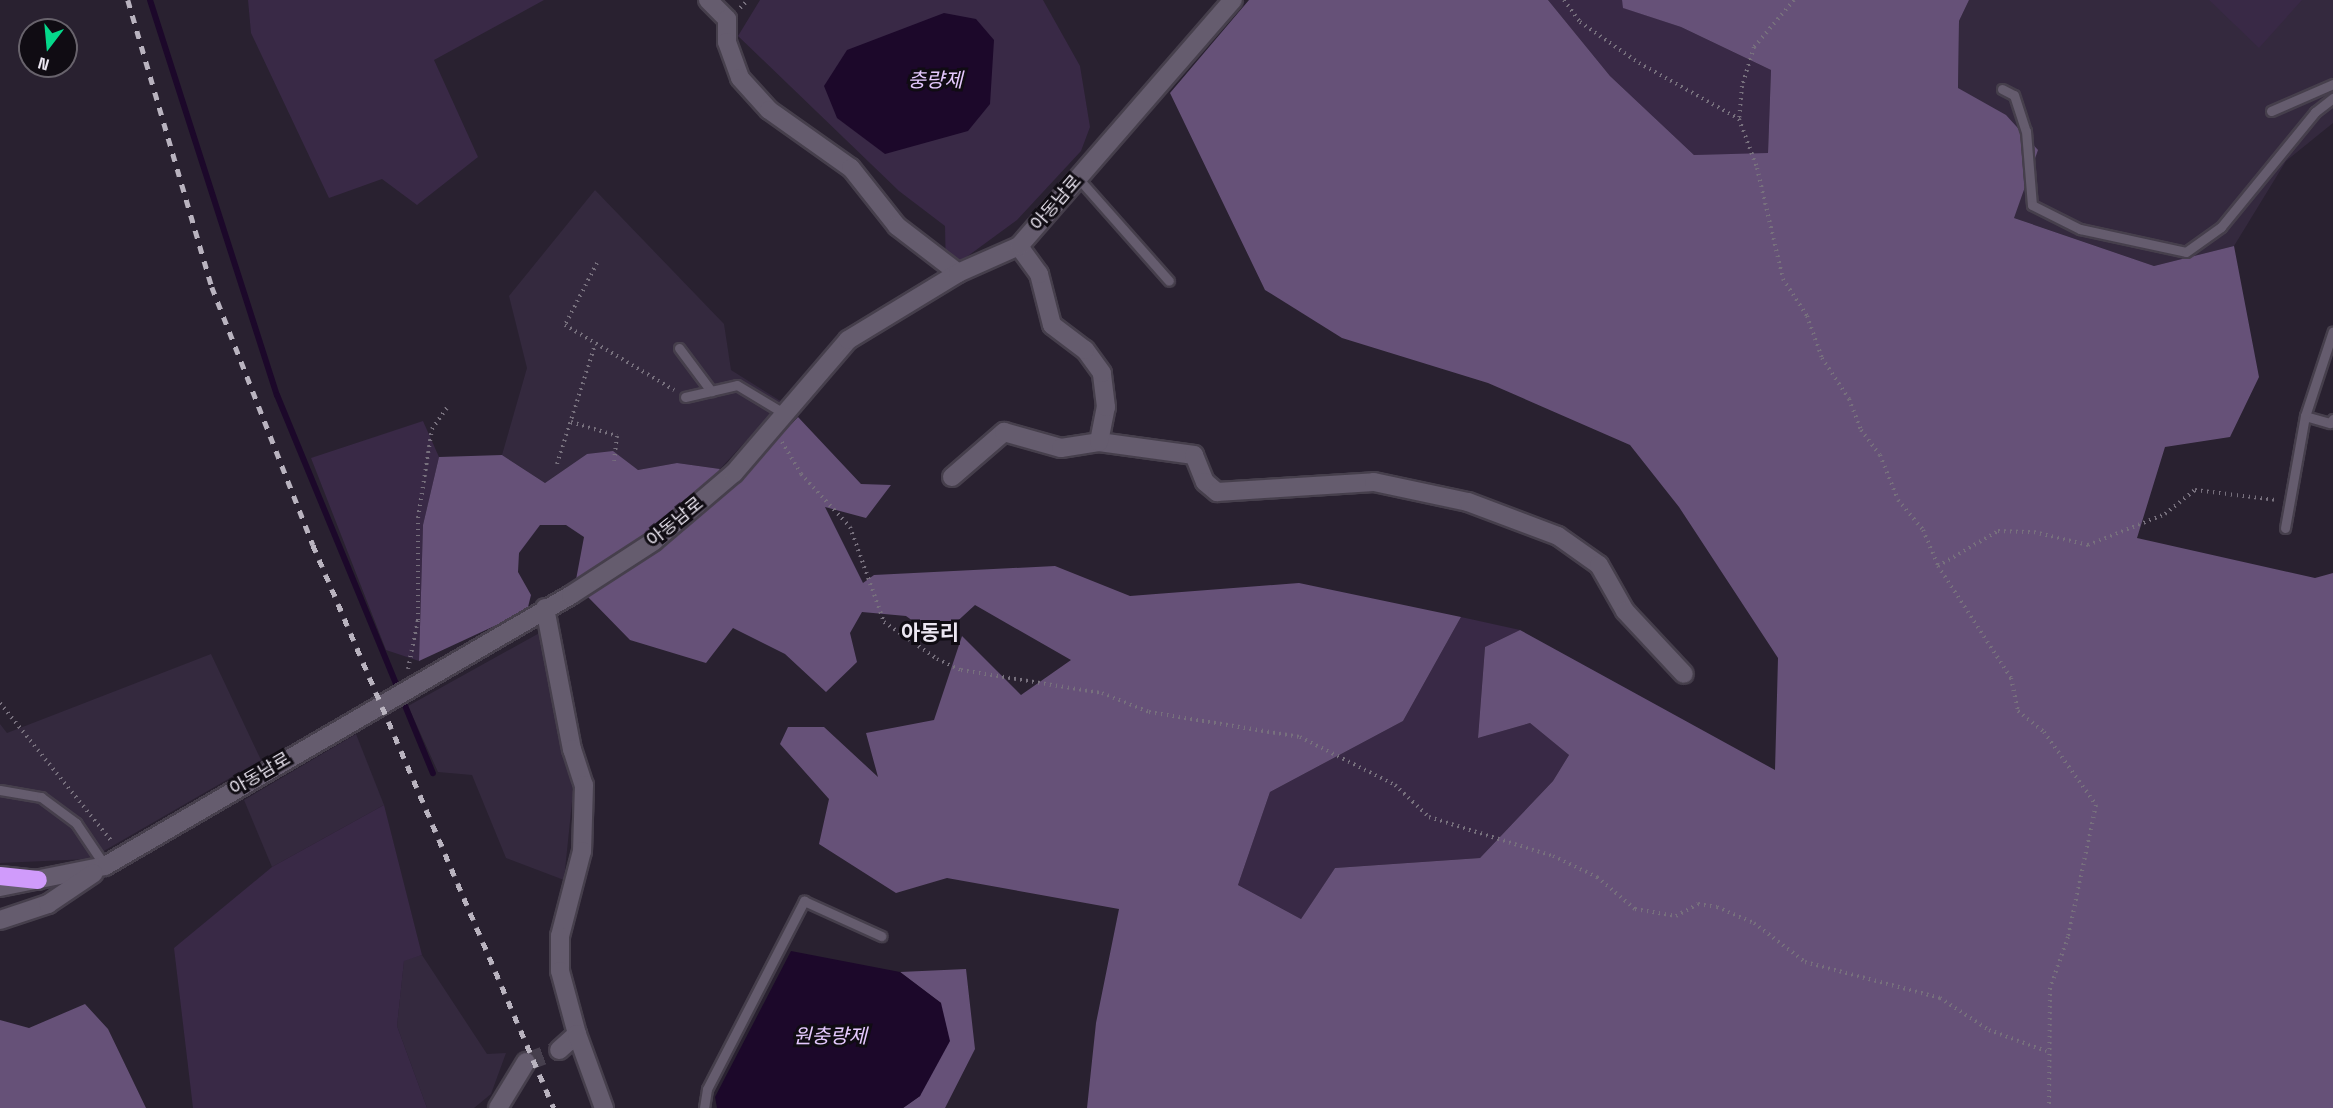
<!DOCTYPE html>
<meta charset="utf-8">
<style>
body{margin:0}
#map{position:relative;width:2333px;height:1108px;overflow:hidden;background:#292130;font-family:"Space Grotesk","Noto Sans KR",sans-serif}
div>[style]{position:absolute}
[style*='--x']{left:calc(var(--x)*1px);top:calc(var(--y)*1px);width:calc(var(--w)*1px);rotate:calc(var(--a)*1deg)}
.built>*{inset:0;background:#34293e}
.green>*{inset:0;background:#392946}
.forest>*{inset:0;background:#665178}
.water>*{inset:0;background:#1c082a}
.stream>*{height:6px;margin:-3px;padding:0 3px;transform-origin:3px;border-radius:3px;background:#1c082a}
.street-tunnel>*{height:18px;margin-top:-9px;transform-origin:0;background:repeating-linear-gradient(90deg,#463f4d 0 18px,transparent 0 27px)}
.path>*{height:4px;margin-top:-2px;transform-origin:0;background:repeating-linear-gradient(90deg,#77707d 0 1.5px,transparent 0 6px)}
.roads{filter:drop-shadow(2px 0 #463f4c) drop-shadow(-2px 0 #463f4c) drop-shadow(0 2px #463f4c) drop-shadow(0 -2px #463f4c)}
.lane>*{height:9px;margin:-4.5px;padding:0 4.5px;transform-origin:4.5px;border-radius:4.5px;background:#655c6e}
.street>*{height:18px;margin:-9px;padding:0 9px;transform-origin:9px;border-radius:9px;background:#655c6e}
.highway>*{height:18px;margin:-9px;padding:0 9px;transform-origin:9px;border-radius:9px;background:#d09bfb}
.rail>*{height:4.5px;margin-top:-2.25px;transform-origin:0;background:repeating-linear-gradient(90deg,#b9b3bf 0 8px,transparent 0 16px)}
span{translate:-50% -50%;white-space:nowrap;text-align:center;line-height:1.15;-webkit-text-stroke:6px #100c13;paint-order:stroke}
.street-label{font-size:18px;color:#ebe6f1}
.water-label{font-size:20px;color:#e5c9fe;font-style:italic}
.quarter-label{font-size:21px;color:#ebe6f1;font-weight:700}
.north{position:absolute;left:18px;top:18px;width:60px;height:60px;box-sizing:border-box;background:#100c13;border:2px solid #68636c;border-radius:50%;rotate:196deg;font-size:16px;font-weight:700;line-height:24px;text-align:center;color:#ebe6f1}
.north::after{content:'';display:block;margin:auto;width:21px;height:27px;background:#05d98b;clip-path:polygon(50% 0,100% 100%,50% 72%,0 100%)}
</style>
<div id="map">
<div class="built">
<div style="clip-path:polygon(1969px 0,2333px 0,2333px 123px,2286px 161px,2234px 246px,2154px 266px,2014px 218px,1958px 88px,1959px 21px)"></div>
<div style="clip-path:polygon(595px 190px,724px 324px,731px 370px,782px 402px,720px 469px,677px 463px,638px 470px,587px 454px,545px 483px,502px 455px,527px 368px,509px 296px)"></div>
<div style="clip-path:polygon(543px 631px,573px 792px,564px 880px,506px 858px,472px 775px,438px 772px,408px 706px)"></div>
<div style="clip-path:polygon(211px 654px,261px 760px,90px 859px,0 863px,0 724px,7px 733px)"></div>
<div style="clip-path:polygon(356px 734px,384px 805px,272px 867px,244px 800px)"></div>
<div style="clip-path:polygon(422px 955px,487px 1054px,506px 1053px,491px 1094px,474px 1108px,427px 1108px,397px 1026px,404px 960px)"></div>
</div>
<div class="green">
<div style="clip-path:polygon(248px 0,544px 0,434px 60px,478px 157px,417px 205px,382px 179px,329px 198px,251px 33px)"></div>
<div style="clip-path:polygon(760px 0,1043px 0,1080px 66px,1090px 127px,1081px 151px,1017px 220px,946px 272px,945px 226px,899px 191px,738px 36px)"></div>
<div style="clip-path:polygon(1548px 0,1622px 0,1624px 8px,1681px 27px,1771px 70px,1768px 154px,1694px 155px,1610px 76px)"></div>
<div style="clip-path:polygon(2209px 0,2302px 0,2259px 48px)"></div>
<div style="clip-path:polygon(423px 421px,439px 457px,423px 525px,419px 661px,386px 650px,311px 458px)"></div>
<div style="clip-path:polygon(1461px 617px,1520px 630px,1485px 647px,1478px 738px,1530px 723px,1569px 755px,1553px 781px,1480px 858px,1335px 868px,1301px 919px,1238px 885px,1270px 792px,1403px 721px)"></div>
<div style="clip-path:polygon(384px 805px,422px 955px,404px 961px,397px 1026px,427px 1108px,193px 1108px,174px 948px,272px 867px)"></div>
</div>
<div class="forest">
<div style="clip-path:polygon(1249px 0,1548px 0,1610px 76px,1694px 155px,1768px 153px,1771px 70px,1681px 27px,1623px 8px,1622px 0,1969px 0,1959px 21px,1958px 88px,2006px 115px,2038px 150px,2014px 218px,2154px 266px,2234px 246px,2259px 377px,2230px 437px,2165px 447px,2137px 538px,2315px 578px,2333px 573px,2333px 1108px,1087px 1108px,1096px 1023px,1119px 909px,947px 878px,896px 893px,819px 844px,829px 799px,780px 744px,788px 727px,824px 727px,878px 777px,866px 733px,934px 720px,962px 636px,1021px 695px,1071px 660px,975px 605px,938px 639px,906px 616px,862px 612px,850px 633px,857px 662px,826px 692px,785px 654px,733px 628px,706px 663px,630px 640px,588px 597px,729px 490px,798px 417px,861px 484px,891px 485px,866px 518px,825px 507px,863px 583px,874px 575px,1055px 566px,1130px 596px,1299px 583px,1461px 617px,1403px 721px,1270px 792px,1238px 885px,1301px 919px,1335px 868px,1480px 858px,1553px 781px,1569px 755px,1530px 723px,1478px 738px,1485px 647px,1520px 630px,1775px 770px,1778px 658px,1679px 507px,1630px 445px,1488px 383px,1342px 338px,1265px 290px,1170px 93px)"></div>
<div style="clip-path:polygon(613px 451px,638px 470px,677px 463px,720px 469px,705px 492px,575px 585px,584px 537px,566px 525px,540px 525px,519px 553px,518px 572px,531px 595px,527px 611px,419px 661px,423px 525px,439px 457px,502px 455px,545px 483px,587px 454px)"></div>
<div style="clip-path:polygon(966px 969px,975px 1049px,945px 1108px,903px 1108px,920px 1096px,941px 1003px,900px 972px)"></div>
<div style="clip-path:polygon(85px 1004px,108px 1029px,146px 1108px,0 1108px,0 1020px,29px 1028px)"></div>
</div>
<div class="water">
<div style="clip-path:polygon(944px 13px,976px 19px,994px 40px,990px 104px,968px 131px,885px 154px,837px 118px,824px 86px,847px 50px)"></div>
<div style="clip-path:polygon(791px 951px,900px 972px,941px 1003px,950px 1041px,920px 1096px,903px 1108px,717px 1108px,715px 1097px)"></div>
</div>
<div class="stream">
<div style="--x:150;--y:0;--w:415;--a:72.2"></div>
<div style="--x:277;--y:395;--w:409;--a:67.6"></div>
</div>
<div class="street-tunnel">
<div style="--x:526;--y:1062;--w:35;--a:-20"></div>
</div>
<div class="path">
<div style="--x:1564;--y:0;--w:27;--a:54"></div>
<div style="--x:1580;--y:22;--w:72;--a:34.8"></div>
<div style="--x:1639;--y:63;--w:115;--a:29.2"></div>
<div style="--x:1794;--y:0;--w:62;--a:130.4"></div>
<div style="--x:1754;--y:47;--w:41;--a:107.1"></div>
<div style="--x:1742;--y:86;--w:33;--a:95"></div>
<div style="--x:1739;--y:119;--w:52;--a:69.8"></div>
<div style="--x:1757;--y:168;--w:114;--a:76.8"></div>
<div style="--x:1783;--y:279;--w:44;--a:57"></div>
<div style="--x:1807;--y:316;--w:45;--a:70.3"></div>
<div style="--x:1822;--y:358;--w:49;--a:56.6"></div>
<div style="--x:1849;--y:399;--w:33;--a:69"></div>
<div style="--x:1861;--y:430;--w:31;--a:53"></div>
<div style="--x:1880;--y:455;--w:48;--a:68.2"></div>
<div style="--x:1898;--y:500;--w:39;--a:50"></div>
<div style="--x:1923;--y:530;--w:39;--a:67"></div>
<div style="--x:1938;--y:566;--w:134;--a:56.9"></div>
<div style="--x:2011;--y:678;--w:34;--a:78"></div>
<div style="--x:2018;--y:711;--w:33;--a:39"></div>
<div style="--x:2044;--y:732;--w:90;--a:54.5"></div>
<div style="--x:2096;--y:805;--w:135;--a:102"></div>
<div style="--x:2068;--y:937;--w:54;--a:109.4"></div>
<div style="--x:2050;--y:988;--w:120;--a:90.5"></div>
<div style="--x:740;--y:8;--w:11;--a:-45"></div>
<div style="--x:597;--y:263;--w:70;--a:117.3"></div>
<div style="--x:565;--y:325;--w:127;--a:30.8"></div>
<div style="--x:571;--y:422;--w:48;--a:16.9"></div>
<div style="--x:617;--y:436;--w:25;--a:97"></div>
<div style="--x:782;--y:442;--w:37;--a:59"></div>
<div style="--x:801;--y:474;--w:72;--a:47.2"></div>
<div style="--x:850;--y:527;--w:101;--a:70.3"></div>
<div style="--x:884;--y:622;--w:65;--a:34.9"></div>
<div style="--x:937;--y:659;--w:26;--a:25"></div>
<div style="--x:961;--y:670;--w:143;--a:9.3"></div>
<div style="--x:1102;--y:693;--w:51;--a:22"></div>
<div style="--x:1149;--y:712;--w:153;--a:9.4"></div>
<div style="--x:1300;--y:737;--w:106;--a:26.8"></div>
<div style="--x:1395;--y:785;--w:47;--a:43.3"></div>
<div style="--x:1429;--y:817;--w:130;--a:17.5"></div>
<div style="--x:1553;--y:856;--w:49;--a:25.5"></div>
<div style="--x:1597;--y:877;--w:50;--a:40.1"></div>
<div style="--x:1635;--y:909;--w:42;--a:9.7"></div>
<div style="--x:1676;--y:916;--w:25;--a:-29"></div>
<div style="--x:1698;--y:904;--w:19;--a:9"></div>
<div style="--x:1717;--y:907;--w:40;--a:23.4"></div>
<div style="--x:1754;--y:923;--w:64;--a:37.4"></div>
<div style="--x:1805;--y:962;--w:140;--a:14.9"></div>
<div style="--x:1940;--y:998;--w:59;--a:33.1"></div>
<div style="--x:1989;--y:1030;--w:61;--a:20.2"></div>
<div style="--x:557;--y:464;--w:125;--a:-72.3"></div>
<div style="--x:1938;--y:566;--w:69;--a:-30.3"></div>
<div style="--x:1998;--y:531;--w:36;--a:2"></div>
<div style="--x:2034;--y:532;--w:56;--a:13.5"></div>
<div style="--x:2088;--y:545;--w:83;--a:-21.9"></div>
<div style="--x:2165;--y:514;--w:38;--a:-39"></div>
<div style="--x:2195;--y:490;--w:83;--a:7"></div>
<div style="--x:408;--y:669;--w:50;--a:-78.5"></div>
<div style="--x:418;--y:620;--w:102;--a:-90"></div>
<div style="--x:418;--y:518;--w:90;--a:-81.1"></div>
<div style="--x:432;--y:429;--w:29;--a:-55"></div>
<div style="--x:0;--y:703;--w:179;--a:51.1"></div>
</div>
<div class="roads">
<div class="lane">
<div style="--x:2002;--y:89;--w:13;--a:27"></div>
<div style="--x:2014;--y:95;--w:38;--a:72"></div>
<div style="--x:2026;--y:131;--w:74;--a:85.4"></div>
<div style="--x:2032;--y:205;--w:54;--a:26.6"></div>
<div style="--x:2080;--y:229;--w:108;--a:12.2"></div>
<div style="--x:2186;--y:252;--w:43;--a:-35.5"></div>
<div style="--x:2221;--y:227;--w:149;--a:-50.7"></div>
<div style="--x:2315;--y:112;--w:23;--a:-38"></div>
<div style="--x:2271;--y:111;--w:68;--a:-23.5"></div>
<div style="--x:1078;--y:178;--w:137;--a:48.5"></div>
<div style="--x:679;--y:348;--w:54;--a:53.3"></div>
<div style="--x:685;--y:397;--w:53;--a:-13"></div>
<div style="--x:737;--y:385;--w:56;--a:31.1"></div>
<div style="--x:2305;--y:416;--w:26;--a:16"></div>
<div style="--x:2330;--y:423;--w:5;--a:-53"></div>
<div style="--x:2285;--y:528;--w:114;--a:-79.9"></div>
<div style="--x:2305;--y:416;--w:89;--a:-71.8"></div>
<div style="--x:0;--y:790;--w:42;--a:9.7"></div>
<div style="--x:41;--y:797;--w:44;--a:36.6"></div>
<div style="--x:76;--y:823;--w:52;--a:56"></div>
<div style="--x:704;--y:1108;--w:19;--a:-81"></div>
<div style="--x:707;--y:1089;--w:212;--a:-62.7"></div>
<div style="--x:804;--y:901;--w:85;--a:24.4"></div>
</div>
<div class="street">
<div style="--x:708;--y:0;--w:27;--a:45"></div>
<div style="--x:727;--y:19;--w:23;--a:90"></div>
<div style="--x:727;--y:42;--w:38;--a:70"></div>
<div style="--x:740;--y:78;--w:43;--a:47.8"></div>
<div style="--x:769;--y:110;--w:100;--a:35.3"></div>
<div style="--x:851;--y:168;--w:74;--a:51.6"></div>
<div style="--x:897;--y:226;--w:77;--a:37.6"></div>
<div style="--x:1099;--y:442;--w:96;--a:7.8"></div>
<div style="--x:1194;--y:455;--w:29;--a:68"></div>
<div style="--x:1205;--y:482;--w:16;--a:40"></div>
<div style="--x:1217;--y:492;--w:157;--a:-3.6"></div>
<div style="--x:1374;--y:482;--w:96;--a:12"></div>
<div style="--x:1468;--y:502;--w:96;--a:20.7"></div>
<div style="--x:1558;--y:536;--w:50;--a:35.3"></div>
<div style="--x:1599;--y:565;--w:53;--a:60.5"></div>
<div style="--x:1625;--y:611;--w:86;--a:46.9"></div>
<div style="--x:952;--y:477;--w:69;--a:-40.9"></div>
<div style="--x:1004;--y:432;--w:59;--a:15.7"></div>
<div style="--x:1061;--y:448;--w:38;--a:-9"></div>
<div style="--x:1099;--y:442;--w:36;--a:-79"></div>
<div style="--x:1106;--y:407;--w:34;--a:-97"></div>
<div style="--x:1102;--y:373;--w:29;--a:-126"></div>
<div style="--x:1085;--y:350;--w:41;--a:-142.9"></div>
<div style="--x:1052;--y:325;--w:53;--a:-104.3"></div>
<div style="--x:1039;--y:274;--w:34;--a:-126"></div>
<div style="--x:545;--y:608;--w:144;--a:79.2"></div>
<div style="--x:572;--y:749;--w:38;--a:72"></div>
<div style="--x:584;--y:785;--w:66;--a:91.7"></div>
<div style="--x:582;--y:851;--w:88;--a:104.5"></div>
<div style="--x:560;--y:936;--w:35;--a:90"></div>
<div style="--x:560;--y:971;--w:65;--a:74.9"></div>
<div style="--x:577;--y:1034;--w:24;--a:138"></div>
<div style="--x:0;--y:887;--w:107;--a:-11.3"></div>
<div style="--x:105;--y:866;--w:539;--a:-30.18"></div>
<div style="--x:571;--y:595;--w:99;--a:-33"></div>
<div style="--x:654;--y:541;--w:105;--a:-40.4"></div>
<div style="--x:734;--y:473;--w:175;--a:-49.4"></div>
<div style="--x:848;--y:340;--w:129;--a:-31.3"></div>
<div style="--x:958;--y:273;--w:67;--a:-23.9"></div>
<div style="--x:1019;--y:246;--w:326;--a:-49"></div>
<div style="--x:0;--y:920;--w:51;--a:-18.4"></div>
<div style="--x:48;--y:904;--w:55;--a:-34"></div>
<div style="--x:577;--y:1034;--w:79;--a:70"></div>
<div style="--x:498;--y:1108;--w:54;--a:-58.7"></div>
</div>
<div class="highway">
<div style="--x:0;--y:876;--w:38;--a:6"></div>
</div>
</div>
<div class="rail">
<div style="--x:128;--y:0;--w:299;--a:73.7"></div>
<div style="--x:212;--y:287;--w:277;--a:68.6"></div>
<div style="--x:313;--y:545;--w:612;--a:66.83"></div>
</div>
<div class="street-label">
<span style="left:1056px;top:203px;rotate:-49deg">아동남로</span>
<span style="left:675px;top:522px;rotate:-39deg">아동남로</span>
<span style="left:260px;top:774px;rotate:-30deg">아동남로</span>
</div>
<div class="water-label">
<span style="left:935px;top:80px">충량제</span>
<span style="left:830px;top:1036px">원충량제</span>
</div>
<div class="quarter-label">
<span style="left:930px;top:633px">아동리</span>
</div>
<div class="north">N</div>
</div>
